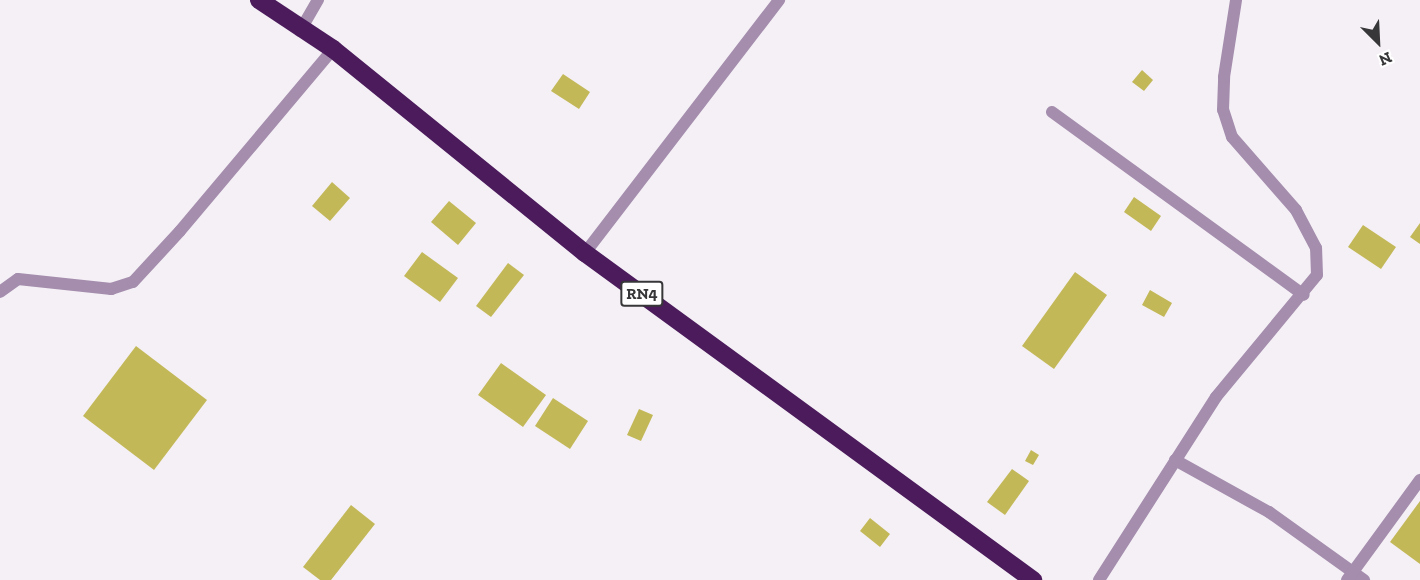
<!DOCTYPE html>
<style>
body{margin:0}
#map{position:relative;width:1420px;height:580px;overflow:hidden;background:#f5f0f6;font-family:"Zilla Slab",serif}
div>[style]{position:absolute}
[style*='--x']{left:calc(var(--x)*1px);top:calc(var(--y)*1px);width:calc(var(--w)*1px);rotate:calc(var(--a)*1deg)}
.building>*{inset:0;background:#c3b858}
.street>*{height:12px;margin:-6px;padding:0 6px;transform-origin:6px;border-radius:6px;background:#a48dad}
.highway>*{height:18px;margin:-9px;padding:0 9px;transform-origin:9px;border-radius:9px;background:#4b1b5c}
span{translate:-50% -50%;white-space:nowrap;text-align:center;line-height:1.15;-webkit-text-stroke:5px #fff;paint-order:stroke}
.shield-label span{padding:2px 4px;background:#fff;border:2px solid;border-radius:4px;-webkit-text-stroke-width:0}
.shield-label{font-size:16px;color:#373638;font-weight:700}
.north{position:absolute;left:1348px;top:12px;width:60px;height:60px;-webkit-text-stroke:4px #fff;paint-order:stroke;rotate:156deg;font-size:16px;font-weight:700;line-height:24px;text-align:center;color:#373638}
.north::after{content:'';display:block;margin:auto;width:21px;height:27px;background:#373638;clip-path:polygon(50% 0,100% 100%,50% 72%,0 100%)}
</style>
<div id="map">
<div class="building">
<div style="clip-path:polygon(1142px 70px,1153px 80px,1144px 91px,1132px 82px)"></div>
<div style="clip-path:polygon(563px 74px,590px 92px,579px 109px,551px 91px)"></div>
<div style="clip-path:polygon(332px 182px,350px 198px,330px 221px,312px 206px)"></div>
<div style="clip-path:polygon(1134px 197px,1161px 216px,1151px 231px,1124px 212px)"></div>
<div style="clip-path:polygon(449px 201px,476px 223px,458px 245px,431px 222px)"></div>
<div style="clip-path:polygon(1420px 223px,1420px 244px,1410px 237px)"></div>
<div style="clip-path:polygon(1363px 225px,1396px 247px,1381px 269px,1348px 247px)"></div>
<div style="clip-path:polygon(422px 252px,458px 278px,440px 302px,404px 276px)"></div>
<div style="clip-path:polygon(508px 263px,524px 275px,491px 317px,476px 306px)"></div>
<div style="clip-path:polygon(1075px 272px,1107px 295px,1054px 369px,1022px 346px)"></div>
<div style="clip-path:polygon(1150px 290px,1172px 303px,1164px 317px,1142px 305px)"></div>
<div style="clip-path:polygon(136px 346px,207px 400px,154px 470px,83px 416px)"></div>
<div style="clip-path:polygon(501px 363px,546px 395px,523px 427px,478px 395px)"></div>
<div style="clip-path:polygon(553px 398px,588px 421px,570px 449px,535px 426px)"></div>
<div style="clip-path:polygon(639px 409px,653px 415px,641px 441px,627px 435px)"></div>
<div style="clip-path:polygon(1031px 450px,1039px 455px,1033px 465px,1025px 461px)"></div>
<div style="clip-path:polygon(1012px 469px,1029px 481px,1005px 515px,987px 502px)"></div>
<div style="clip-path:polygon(1420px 501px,1420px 564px,1390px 542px)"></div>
<div style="clip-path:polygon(351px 505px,375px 524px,331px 580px,320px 580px,303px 567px)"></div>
<div style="clip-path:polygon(870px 518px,890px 534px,880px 547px,860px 531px)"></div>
</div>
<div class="street">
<div style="--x:300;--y:31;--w:36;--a:-60"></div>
<div style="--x:1052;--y:112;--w:311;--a:36"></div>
<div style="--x:585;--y:253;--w:319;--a:-52.5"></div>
<div style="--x:0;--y:292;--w:22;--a:-36"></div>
<div style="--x:18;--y:279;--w:94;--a:6.1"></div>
<div style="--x:111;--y:289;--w:23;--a:-18"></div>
<div style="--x:133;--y:282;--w:69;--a:-47.3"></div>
<div style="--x:180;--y:231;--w:238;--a:-49.9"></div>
<div style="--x:1175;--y:460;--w:107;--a:29"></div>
<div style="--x:1269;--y:512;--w:117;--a:35.6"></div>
<div style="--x:1099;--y:580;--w:217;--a:-57.4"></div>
<div style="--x:1216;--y:397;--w:158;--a:-50.4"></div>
<div style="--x:1317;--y:275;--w:27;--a:-92"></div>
<div style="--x:1316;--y:248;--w:43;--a:-117.8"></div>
<div style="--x:1296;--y:210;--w:97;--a:-131.2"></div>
<div style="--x:1232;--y:137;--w:28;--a:-108"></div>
<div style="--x:1223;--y:110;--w:33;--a:-88"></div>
<div style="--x:1224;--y:77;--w:78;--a:-81.1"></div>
<div style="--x:1347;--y:580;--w:124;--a:-53.9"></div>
</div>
<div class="highway">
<div style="--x:259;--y:0;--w:89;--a:33.5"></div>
<div style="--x:333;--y:49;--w:324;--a:39"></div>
<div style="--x:585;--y:253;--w:555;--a:36.13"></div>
</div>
<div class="shield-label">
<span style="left:642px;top:294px">RN4</span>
</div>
<div class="north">N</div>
</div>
